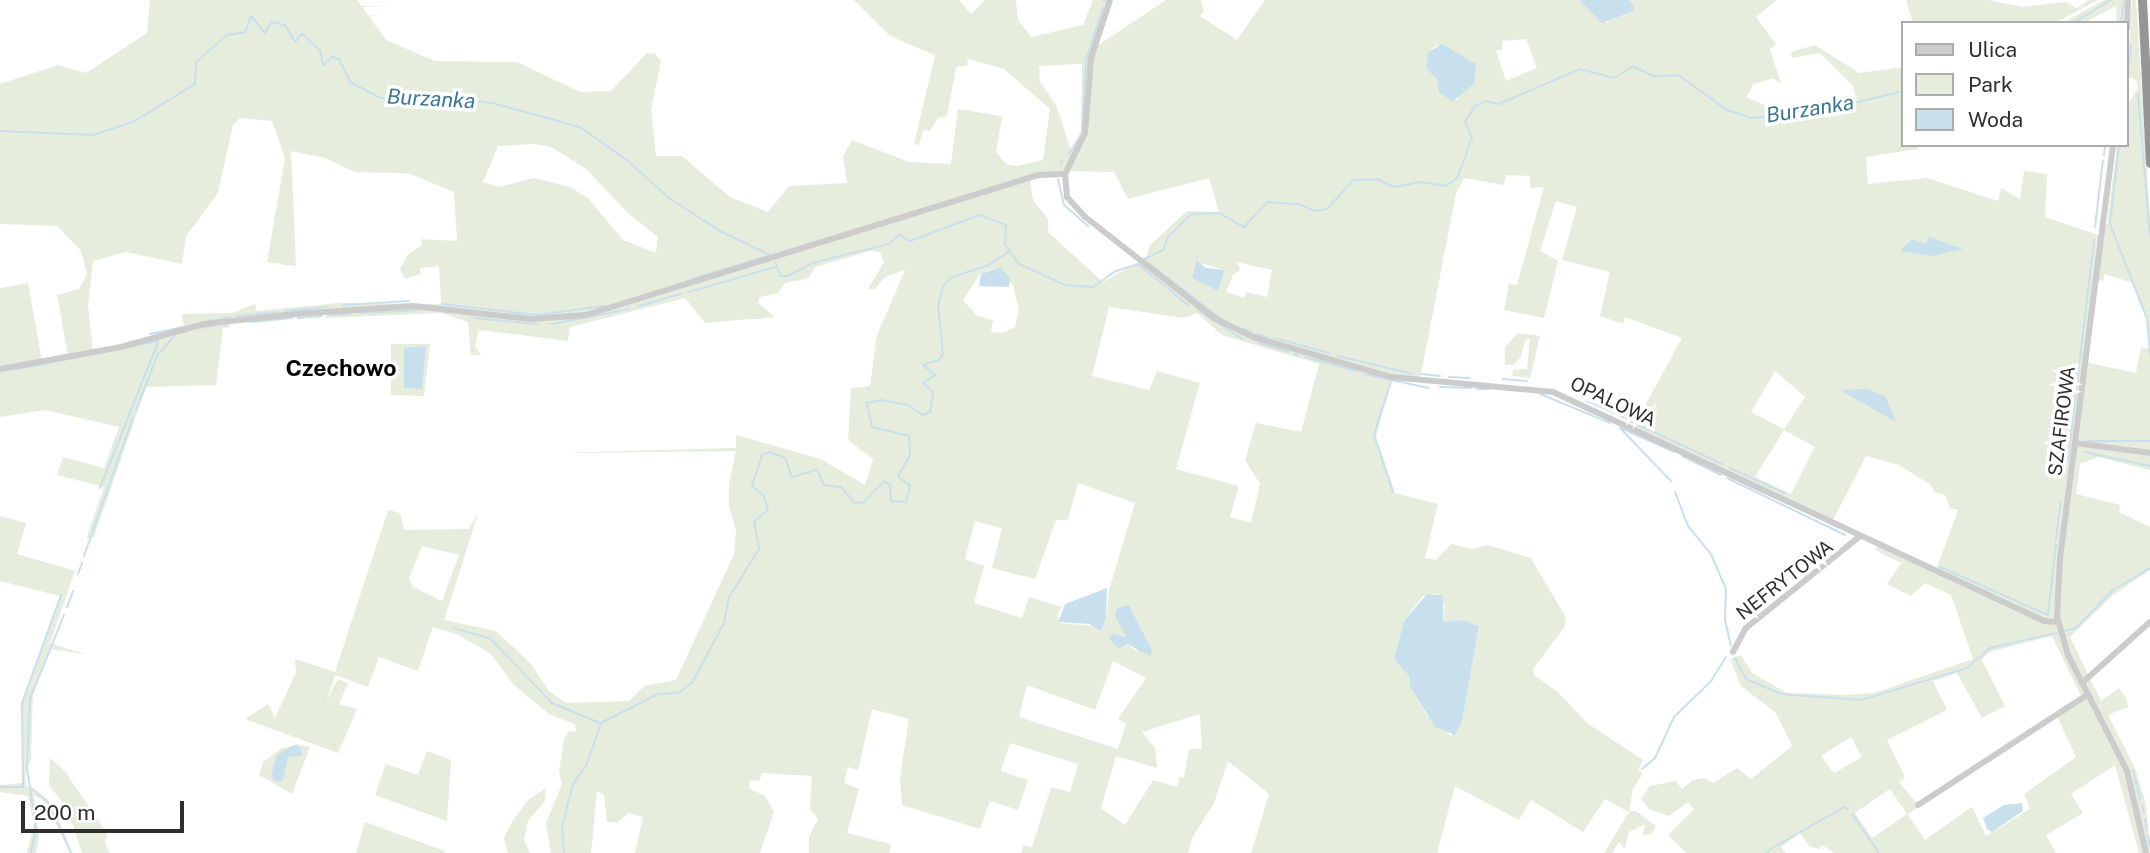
<!DOCTYPE html>
<style>
body{margin:0}
#map{position:relative;width:2150px;height:853px;overflow:hidden;background:#fff;font-family:"Public Sans",sans-serif}
div>[style]{position:absolute}
[style*='--x']{left:calc(var(--x)*1px);top:calc(var(--y)*1px);width:calc(var(--w)*1px);rotate:calc(var(--a)*1deg)}
.green>*{inset:0;background:#e6eddc}
.water>*{inset:0;background:#c8e0ed}
.stream>*{height:2px;margin:-1px;padding:0 1px;transform-origin:1px;border-radius:1px;background:#c8e0ed}
.minor>*{height:6px;margin:-3px;padding:0 3px;transform-origin:3px;border-radius:3px;background:#ccc}
.highway>*{height:9px;margin:-4.5px;padding:0 4.5px;transform-origin:4.5px;border-radius:4.5px;background:#969696}
span{translate:-50% -50%;white-space:nowrap;text-align:center;line-height:1.15;-webkit-text-stroke:7px #fff;paint-order:stroke}
.street-label{font-size:19px;color:#2f2f2f}
.water-label{font-size:21px;color:#397595;font-style:italic}
.quarter-label{font-size:23px;color:#000;font-weight:700}
.legend{position:absolute;left:1901px;top:21px;width:228px;height:126px;box-sizing:border-box;background:#fff;border:2px solid #acacac;margin:0;padding:9px 12px;list-style:none;font-size:21px;color:#2f2f2f}
.legend li{display:flex;align-items:center;gap:14px;height:35px}
.legend b{width:35px;border:2px solid #acacac}
.scale{position:absolute;left:21px;top:801px;width:163px;height:32px;box-sizing:border-box;border:4px solid #2f2f2f;border-top:0;padding-left:9px;font-size:21px;line-height:24px;white-space:nowrap;color:#2f2f2f;-webkit-text-stroke:5px #fff;paint-order:stroke}
</style>
<div id="map">
<div class="green">
<div style="clip-path:polygon(evenodd,150px 0,357px 0,386px 40px,435px 61px,517px 62px,580px 92px,611px 91px,647px 53px,655px 54px,661px 61px,651px 110px,656px 156px,682px 156px,730px 197px,768px 212px,789px 186px,847px 183px,843px 156px,852px 140px,909px 162px,951px 164px,958px 109px,1002px 116px,996px 152px,1006px 164px,1017px 166px,1043px 160px,1050px 109px,1004px 69px,968px 59px,967px 66px,956px 67px,947px 116px,938px 118px,930px 131px,923px 130px,919px 145px,914px 144px,935px 55px,890px 36px,854px 0,959px 0,971px 14px,985px 0,1016px 0,1018px 20px,1031px 37px,1083px 25px,1093px 0,1110px 0,1097px 46px,1166px 0,1201px 0,1204px 11px,1200px 16px,1237px 40px,1265px 0,1579px 0,1607px 23px,1628px 0,1777px 0,1756px 17px,1776px 44px,1770px 49px,1781px 84px,1773px 78px,1754px 84px,1746px 97px,1769px 107px,1799px 104px,1803px 113px,1857px 101px,1853px 86px,1820px 53px,1792px 58px,1791px 52px,1815px 45px,1859px 73px,1903px 67px,1903px 145px,1917px 145px,1918px 149px,1866px 157px,1868px 184px,1927px 178px,1998px 201px,2001px 188px,2020px 199px,2024px 171px,2047px 174px,2045px 217px,2101px 236px,2103px 225px,2107px 225px,2117px 145px,2127px 145px,2127px 105px,2138px 88px,2136px 80px,2127px 76px,2132px 0,2136px 0,2150px 217px,2150px 470px,2098px 457px,2080px 464px,2076px 494px,2120px 505px,2119px 512px,2150px 527px,2150px 570px,2112px 596px,2070px 637px,2101px 701px,2119px 688px,2126px 698px,2128px 707px,2108px 715px,2135px 768px,2146px 804px,2150px 853px,2139px 853px,2115px 765px,2071px 794px,2083px 813px,2046px 835px,2056px 853px,1834px 853px,1822px 845px,1820px 849px,1810px 847px,1800px 833px,1781px 847px,1786px 853px,1686px 853px,1668px 835px,1694px 809px,1688px 802px,1669px 816px,1649px 809px,1641px 799px,1650px 786px,1676px 781px,1682px 789px,1693px 780px,1704px 778px,1713px 783px,1737px 768px,1751px 779px,1792px 746px,1776px 713px,1741px 686px,1730px 659px,1741px 655px,1752px 673px,1787px 693px,1847px 695px,1874px 693px,1973px 659px,1951px 595px,1925px 583px,1911px 596px,1887px 584px,1901px 563px,1875px 550px,1878px 544px,1936px 570px,1958px 510px,1950px 508px,1945px 495px,1934px 492px,1931px 485px,1899px 465px,1866px 456px,1832px 522px,1632px 429px,1682px 338px,1625px 317px,1623px 324px,1600px 316px,1610px 272px,1562px 260px,1577px 207px,1556px 201px,1540px 251px,1558px 261px,1544px 318px,1504px 310px,1509px 284px,1517px 285px,1544px 187px,1530px 188px,1530px 176px,1506px 175px,1504px 185px,1464px 178px,1456px 194px,1421px 374px,1417px 380px,1391px 377px,1376px 437px,1395px 493px,1438px 504px,1425px 558px,1436px 560px,1451px 544px,1472px 549px,1488px 545px,1531px 558px,1566px 618px,1564px 628px,1533px 669px,1534px 675px,1558px 692px,1587px 723px,1643px 760px,1638px 770px,1643px 773px,1633px 789px,1629px 811px,1636px 811px,1656px 826px,1651px 834px,1643px 835px,1645px 824px,1629px 832px,1625px 849px,1619px 842px,1612px 853px,1604px 853px,1629px 812px,1605px 799px,1583px 832px,1531px 800px,1519px 820px,1455px 786px,1437px 853px,1251px 853px,1269px 794px,1228px 761px,1214px 803px,1192px 838px,1188px 853px,1021px 853px,1023px 845px,1032px 847px,1051px 787px,1070px 792px,1078px 764px,1010px 743px,1001px 771px,1028px 780px,1018px 810px,990px 801px,980px 829px,902px 805px,900px 778px,909px 719px,872px 709px,858px 770px,848px 767px,844px 783px,859px 789px,847px 833px,891px 844px,889px 853px,809px 853px,809px 837px,818px 819px,810px 809px,812px 776px,762px 773px,759px 781px,750px 780px,749px 788px,765px 796px,774px 812px,760px 853px,635px 853px,643px 817px,629px 813px,618px 822px,607px 822px,604px 795px,597px 791px,591px 853px,551px 853px,546px 823px,562px 784px,559px 771px,564px 740px,569px 731px,576px 732px,575px 724px,550px 715px,513px 684px,490px 653px,458px 635px,433px 627px,418px 671px,379px 657px,368px 687px,335px 675px,327px 700px,338px 679px,348px 683px,339px 704px,357px 709px,338px 753px,245px 719px,268px 704px,275px 718px,296px 672px,295px 659px,335px 672px,388px 510px,400px 513px,404px 530px,468px 529px,478px 514px,444px 620px,496px 631px,531px 664px,549px 691px,566px 703px,629px 701px,644px 686px,676px 680px,734px 554px,736px 531px,729px 507px,729px 484px,736px 451px,555px 453px,736px 448px,736px 435px,821px 459px,865px 485px,873px 459px,848px 440px,851px 388px,870px 386px,877px 335px,905px 270px,885px 277px,874px 290px,868px 289px,884px 262px,880px 252px,870px 251px,815px 267px,809px 278px,785px 283px,778px 293px,760px 297px,758px 302px,774px 317px,705px 323px,685px 298px,570px 327px,568px 341px,479px 330px,475px 346px,481px 355px,471px 355px,468px 322px,441px 313px,326px 318px,326px 312px,229px 321px,230px 327px,223px 328px,216px 385px,146px 387px,94px 537px,86px 539px,104px 487px,57px 475px,63px 457px,104px 468px,119px 427px,45px 410px,0 417px,0 288px,28px 283px,42px 361px,68px 356px,57px 295px,79px 289px,87px 274px,81px 251px,57px 226px,0 224px,0 84px,58px 65px,86px 73px,147px 33px,150px 0,1526px 39px,1537px 68px,1506px 81px,1496px 50px,1502px 50px,1502px 41px,1526px 39px,150px 0,1437px 45px,1473px 62px,1457px 100px,1439px 93px,1428px 52px,1437px 45px,150px 0,1082px 64px,1081px 131px,1071px 150px,1056px 105px,1040px 82px,1039px 66px,1082px 64px,150px 0,240px 118px,272px 121px,285px 158px,267px 262px,296px 266px,291px 151px,325px 158px,355px 172px,408px 173px,454px 192px,457px 241px,422px 239px,421px 246px,408px 254px,400px 269px,405px 279px,420px 274px,420px 268px,439px 266px,441px 304px,338px 303px,257px 311px,255px 304px,232px 313px,182px 314px,184px 328px,93px 352px,88px 306px,93px 261px,126px 252px,182px 264px,186px 236px,218px 193px,233px 125px,240px 118px,150px 0,534px 144px,551px 147px,586px 169px,629px 214px,658px 237px,656px 253px,623px 240px,588px 198px,570px 187px,534px 178px,499px 187px,483px 182px,498px 146px,534px 144px,150px 0,1066px 171px,1114px 172px,1128px 199px,1209px 178px,1219px 212px,1187px 211px,1149px 246px,1146px 258px,1103px 282px,1048px 232px,1048px 219px,1033px 200px,1030px 178px,1066px 171px,150px 0,1195px 262px,1225px 270px,1218px 291px,1192px 278px,1195px 262px,150px 0,1237px 262px,1272px 270px,1267px 297px,1246px 292px,1244px 298px,1226px 292px,1233px 275px,1240px 270px,1237px 262px,150px 0,999px 267px,1013px 286px,1019px 310px,1015px 327px,1001px 333px,991px 332px,993px 320px,977px 316px,963px 300px,980px 274px,999px 267px,150px 0,2105px 274px,2133px 283px,2147px 319px,2149px 349px,2141px 347px,2136px 373px,2085px 362px,2096px 280px,2103px 281px,2105px 274px,150px 0,1109px 307px,1184px 318px,1197px 313px,1222px 335px,1319px 364px,1301px 432px,1256px 423px,1245px 460px,1260px 484px,1251px 523px,1230px 517px,1239px 486px,1176px 469px,1200px 383px,1157px 371px,1149px 390px,1092px 376px,1109px 307px,150px 0,1775px 371px,1805px 397px,1784px 429px,1751px 412px,1775px 371px,150px 0,1784px 430px,1815px 447px,1791px 494px,1755px 477px,1784px 430px,150px 0,1078px 483px,1135px 503px,1109px 590px,1106px 619px,1093px 626px,1060px 623px,1057px 615px,1062px 607px,1029px 597px,1022px 618px,974px 603px,984px 566px,965px 559px,975px 521px,1002px 528px,992px 568px,1035px 579px,1056px 520px,1068px 520px,1078px 483px,150px 0,422px 546px,459px 555px,442px 601px,413px 587px,409px 578px,422px 546px,150px 0,1438px 594px,1444px 604px,1443px 622px,1463px 620px,1479px 626px,1462px 722px,1451px 736px,1427px 716px,1410px 687px,1409px 676px,1394px 659px,1404px 621px,1413px 609px,1423px 596px,1438px 594px,150px 0,1132px 610px,1149px 645px,1136px 651px,1127px 644px,1119px 648px,1108px 639px,1113px 633px,1126px 637px,1120px 620px,1132px 610px,150px 0,2052px 636px,2082px 698px,2056px 714px,2076px 757px,2024px 794px,2030px 809px,1986px 836px,1972px 807px,1925px 840px,1908px 815px,1919px 806px,1899px 782px,1905px 777px,1887px 740px,1947px 710px,1933px 681px,1957px 673px,1982px 718px,2005px 706px,1982px 660px,1989px 652px,2052px 636px,150px 0,1113px 661px,1146px 678px,1118px 719px,1126px 724px,1118px 749px,1019px 717px,1027px 685px,1095px 710px,1113px 661px,150px 0,1200px 714px,1202px 749px,1189px 749px,1184px 777px,1179px 777px,1177px 787px,1153px 780px,1125px 825px,1101px 808px,1116px 756px,1157px 768px,1155px 748px,1142px 732px,1200px 714px,150px 0,1851px 737px,1862px 757px,1834px 773px,1821px 756px,1851px 737px,150px 0,1890px 789px,1907px 814px,1872px 838px,1855px 813px,1890px 789px)"></div>
<div style="clip-path:polygon(1906px 0,1988px 0,2022px 7px,2065px 2px,2077px 8px,2088px 0,2098px 0,2055px 23px,1913px 23px)"></div>
<div style="clip-path:polygon(2104px 0,2125px 0,2124px 23px,2117px 23px,2116px 6px,2084px 23px,2063px 23px)"></div>
<div style="clip-path:polygon(1518px 333px,1540px 336px,1530px 378px,1512px 376px,1513px 370px,1527px 369px,1530px 338px,1525px 340px,1521px 357px,1513px 365px,1505px 365px,1505px 347px)"></div>
<div style="clip-path:polygon(391px 344px,430px 344px,424px 396px,391px 395px)"></div>
<div style="clip-path:polygon(0 516px,26px 523px,17px 554px,75px 571px,50px 643px,87px 655px,52px 649px,33px 692px,31px 759px,25px 776px,27px 786px,52px 804px,73px 853px,46px 803px,34px 795px,39px 837px,36px 853px,27px 853px,34px 823px,28px 796px,0 792px,0 785px,22px 783px,22px 703px,60px 596px,0 581px)"></div>
<div style="clip-path:polygon(297px 744px,310px 747px,292px 794px,259px 775px,263px 762px,281px 749px)"></div>
<div style="clip-path:polygon(427px 751px,451px 760px,447px 821px,375px 795px,386px 764px,418px 775px)"></div>
<div style="clip-path:polygon(50px 758px,64px 770px,107px 833px,105px 843px,110px 853px,82px 853px,68px 810px,49px 785px)"></div>
<div style="clip-path:polygon(546px 788px,545px 801px,528px 821px,524px 840px,530px 853px,508px 853px,504px 838px,513px 820px,528px 800px)"></div>
<div style="clip-path:polygon(365px 822px,445px 851px,444px 853px,356px 853px)"></div>
</div>
<div class="water">
<div style="clip-path:polygon(1579px 0,1628px 0,1634px 6px,1633px 11px,1602px 23px)"></div>
<div style="clip-path:polygon(1442px 44px,1476px 64px,1474px 84px,1453px 101px,1439px 93px,1436px 79px,1426px 68px,1428px 52px)"></div>
<div style="clip-path:polygon(1929px 237px,1930px 237px,1963px 249px,1932px 256px,1900px 251px,1912px 239px,1926px 244px)"></div>
<div style="clip-path:polygon(1196px 260px,1206px 268px,1225px 270px,1218px 291px,1192px 278px)"></div>
<div style="clip-path:polygon(1000px 267px,1010px 278px,1009px 287px,979px 286px,981px 274px)"></div>
<div style="clip-path:polygon(426px 346px,422px 389px,404px 388px,404px 348px)"></div>
<div style="clip-path:polygon(1868px 389px,1886px 397px,1896px 422px,1840px 390px)"></div>
<div style="clip-path:polygon(1107px 588px,1106px 618px,1101px 631px,1089px 624px,1058px 622px,1065px 604px)"></div>
<div style="clip-path:polygon(1426px 595px,1443px 595px,1443px 622px,1463px 620px,1479px 626px,1462px 722px,1455px 735px,1435px 727px,1410px 687px,1409px 676px,1394px 659px,1404px 621px)"></div>
<div style="clip-path:polygon(1129px 605px,1152px 650px,1150px 656px,1127px 644px,1119px 649px,1108px 638px,1113px 633px,1126px 637px,1115px 616px,1117px 608px)"></div>
<div style="clip-path:polygon(294px 745px,301px 748px,301px 756px,288px 757px,283px 781px,275px 781px,271px 776px,277px 755px)"></div>
<div style="clip-path:polygon(2022px 803px,2023px 811px,1992px 832px,1987px 829px,1983px 818px,2004px 805px)"></div>
</div>
<div class="stream">
<div style="--x:1104;--y:2;--w:2;--a:-63"></div>
<div style="--x:2073;--y:23;--w:44;--a:-31.2"></div>
<div style="--x:2121;--y:23;--w:21;--a:-82"></div>
<div style="--x:2128;--y:74;--w:29;--a:-84"></div>
<div style="--x:2138;--y:94;--w:143;--a:85.2"></div>
<div style="--x:1082;--y:128;--w:68;--a:-86.6"></div>
<div style="--x:1086;--y:60;--w:56;--a:-72.2"></div>
<div style="--x:0;--y:131;--w:93;--a:2.5"></div>
<div style="--x:93;--y:135;--w:44;--a:-18.4"></div>
<div style="--x:135;--y:121;--w:70;--a:-31.7"></div>
<div style="--x:195;--y:84;--w:22;--a:-87"></div>
<div style="--x:196;--y:62;--w:41;--a:-41.1"></div>
<div style="--x:227;--y:35;--w:18;--a:-9"></div>
<div style="--x:245;--y:32;--w:17;--a:-69"></div>
<div style="--x:251;--y:16;--w:22;--a:51"></div>
<div style="--x:265;--y:33;--w:13;--a:-61"></div>
<div style="--x:271;--y:22;--w:14;--a:12"></div>
<div style="--x:285;--y:25;--w:20;--a:60"></div>
<div style="--x:295;--y:42;--w:11;--a:-49"></div>
<div style="--x:302;--y:34;--w:24;--a:42"></div>
<div style="--x:320;--y:50;--w:15;--a:79"></div>
<div style="--x:323;--y:65;--w:13;--a:-39"></div>
<div style="--x:333;--y:57;--w:6;--a:18"></div>
<div style="--x:339;--y:59;--w:25;--a:64"></div>
<div style="--x:350;--y:82;--w:34;--a:28"></div>
<div style="--x:380;--y:98;--w:56;--a:-2"></div>
<div style="--x:436;--y:96;--w:56;--a:7.1"></div>
<div style="--x:492;--y:103;--w:91;--a:15.3"></div>
<div style="--x:580;--y:127;--w:59;--a:35.3"></div>
<div style="--x:628;--y:161;--w:55;--a:42.1"></div>
<div style="--x:669;--y:198;--w:61;--a:32.9"></div>
<div style="--x:720;--y:231;--w:55;--a:25.6"></div>
<div style="--x:2119;--y:145;--w:80;--a:96.5"></div>
<div style="--x:2110;--y:224;--w:102;--a:68.7"></div>
<div style="--x:2147;--y:319;--w:36;--a:85"></div>
<div style="--x:1069;--y:154;--w:17;--a:-57"></div>
<div style="--x:2104;--y:155;--w:10;--a:-84"></div>
<div style="--x:1061;--y:164;--w:4;--a:-76"></div>
<div style="--x:1058;--y:179;--w:27;--a:77"></div>
<div style="--x:1064;--y:205;--w:32;--a:41"></div>
<div style="--x:2095;--y:227;--w:67;--a:-83.2"></div>
<div style="--x:1144;--y:259;--w:21;--a:-25"></div>
<div style="--x:1163;--y:250;--w:14;--a:-69"></div>
<div style="--x:1168;--y:237;--w:33;--a:-44"></div>
<div style="--x:1192;--y:214;--w:27;--a:-2"></div>
<div style="--x:1219;--y:213;--w:29;--a:29"></div>
<div style="--x:1244;--y:227;--w:34;--a:-47"></div>
<div style="--x:1267;--y:202;--w:32;--a:4"></div>
<div style="--x:1299;--y:204;--w:17;--a:24"></div>
<div style="--x:1315;--y:211;--w:12;--a:-9"></div>
<div style="--x:1327;--y:209;--w:39;--a:-48"></div>
<div style="--x:1353;--y:180;--w:24;--a:-2"></div>
<div style="--x:1377;--y:179;--w:19;--a:25"></div>
<div style="--x:1394;--y:187;--w:25;--a:-11"></div>
<div style="--x:1419;--y:182;--w:27;--a:8"></div>
<div style="--x:1446;--y:186;--w:14;--a:-36"></div>
<div style="--x:1457;--y:178;--w:22;--a:-68"></div>
<div style="--x:1465;--y:158;--w:22;--a:-72"></div>
<div style="--x:1472;--y:137;--w:17;--a:-115"></div>
<div style="--x:1465;--y:122;--w:19;--a:-58"></div>
<div style="--x:1475;--y:106;--w:12;--a:-24"></div>
<div style="--x:1486;--y:101;--w:13;--a:13"></div>
<div style="--x:1499;--y:104;--w:88;--a:-23.4"></div>
<div style="--x:1580;--y:69;--w:35;--a:15"></div>
<div style="--x:1614;--y:78;--w:22;--a:-32"></div>
<div style="--x:1633;--y:66;--w:22;--a:27"></div>
<div style="--x:1653;--y:76;--w:25;--a:-2"></div>
<div style="--x:1678;--y:75;--w:60;--a:35.5"></div>
<div style="--x:1727;--y:110;--w:25;--a:18"></div>
<div style="--x:1751;--y:118;--w:69;--a:-5.8"></div>
<div style="--x:1820;--y:111;--w:85;--a:-13.5"></div>
<div style="--x:775;--y:262;--w:15;--a:70"></div>
<div style="--x:780;--y:276;--w:8;--a:0"></div>
<div style="--x:788;--y:276;--w:27;--a:-28"></div>
<div style="--x:812;--y:263;--w:79;--a:-13.9"></div>
<div style="--x:889;--y:244;--w:13;--a:-42"></div>
<div style="--x:899;--y:235;--w:13;--a:29"></div>
<div style="--x:910;--y:241;--w:74;--a:-20.6"></div>
<div style="--x:979;--y:215;--w:29;--a:20"></div>
<div style="--x:1006;--y:225;--w:20;--a:93"></div>
<div style="--x:1005;--y:245;--w:24;--a:54"></div>
<div style="--x:1019;--y:264;--w:51;--a:24.5"></div>
<div style="--x:1065;--y:285;--w:28;--a:4"></div>
<div style="--x:1093;--y:287;--w:28;--a:-35"></div>
<div style="--x:1116;--y:271;--w:24;--a:-17"></div>
<div style="--x:1147;--y:262;--w:92;--a:37.5"></div>
<div style="--x:1138;--y:264;--w:65;--a:39.4"></div>
<div style="--x:686;--y:281;--w:86;--a:-17"></div>
<div style="--x:689;--y:292;--w:90;--a:-16.2"></div>
<div style="--x:442;--y:304;--w:96;--a:6.6"></div>
<div style="--x:537;--y:315;--w:68;--a:-7.7"></div>
<div style="--x:343;--y:305;--w:66;--a:-3.5"></div>
<div style="--x:639;--y:306;--w:43;--a:-16.3"></div>
<div style="--x:285;--y:311;--w:42;--a:-5.4"></div>
<div style="--x:1199;--y:311;--w:52;--a:32.5"></div>
<div style="--x:360;--y:313;--w:60;--a:-2.9"></div>
<div style="--x:329;--y:315;--w:22;--a:-3"></div>
<div style="--x:237;--y:316;--w:41;--a:-5.6"></div>
<div style="--x:298;--y:318;--w:24;--a:-5"></div>
<div style="--x:474;--y:318;--w:64;--a:5.4"></div>
<div style="--x:250;--y:322;--w:42;--a:-5.4"></div>
<div style="--x:552;--y:324;--w:78;--a:-11"></div>
<div style="--x:200;--y:328;--w:12;--a:-9"></div>
<div style="--x:1244;--y:329;--w:8;--a:23"></div>
<div style="--x:150;--y:334;--w:82;--a:-12"></div>
<div style="--x:1256;--y:334;--w:12;--a:14"></div>
<div style="--x:1274;--y:338;--w:57;--a:15.3"></div>
<div style="--x:1259;--y:343;--w:31;--a:17"></div>
<div style="--x:1295;--y:354;--w:3;--a:18"></div>
<div style="--x:1338;--y:356;--w:77;--a:13.5"></div>
<div style="--x:1305;--y:357;--w:53;--a:15.4"></div>
<div style="--x:18;--y:369;--w:143;--a:-11.3"></div>
<div style="--x:1364;--y:374;--w:66;--a:12.2"></div>
<div style="--x:1421;--y:374;--w:19;--a:6"></div>
<div style="--x:1449;--y:377;--w:21;--a:3"></div>
<div style="--x:1503;--y:379;--w:24;--a:5"></div>
<div style="--x:1391;--y:382;--w:56;--a:107.8"></div>
<div style="--x:1374;--y:435;--w:60;--a:71.6"></div>
<div style="--x:1440;--y:387;--w:31;--a:2"></div>
<div style="--x:1477;--y:389;--w:12;--a:0"></div>
<div style="--x:1540;--y:394;--w:76;--a:22.5"></div>
<div style="--x:1587;--y:401;--w:30;--a:24"></div>
<div style="--x:136;--y:410;--w:58;--a:-68.7"></div>
<div style="--x:157;--y:356;--w:28;--a:-49"></div>
<div style="--x:1621;--y:416;--w:13;--a:29"></div>
<div style="--x:1639;--y:425;--w:92;--a:25.2"></div>
<div style="--x:1620;--y:428;--w:74;--a:46.1"></div>
<div style="--x:1621;--y:428;--w:58;--a:24.4"></div>
<div style="--x:2087;--y:441;--w:63;--a:0"></div>
<div style="--x:2085;--y:452;--w:66;--a:12.2"></div>
<div style="--x:1682;--y:456;--w:43;--a:26"></div>
<div style="--x:2068;--y:459;--w:221;--a:-83.2"></div>
<div style="--x:1730;--y:468;--w:60;--a:24.8"></div>
<div style="--x:1727;--y:478;--w:131;--a:25.8"></div>
<div style="--x:100;--y:488;--w:157;--a:-68.3"></div>
<div style="--x:1675;--y:492;--w:36;--a:69"></div>
<div style="--x:1688;--y:526;--w:36;--a:51"></div>
<div style="--x:1711;--y:554;--w:38;--a:67"></div>
<div style="--x:1726;--y:589;--w:31;--a:92"></div>
<div style="--x:1725;--y:620;--w:26;--a:77"></div>
<div style="--x:2056;--y:540;--w:38;--a:-83"></div>
<div style="--x:84;--y:556;--w:146;--a:-70.5"></div>
<div style="--x:1940;--y:567;--w:118;--a:24"></div>
<div style="--x:2048;--y:615;--w:71;--a:-83.6"></div>
<div style="--x:78;--y:574;--w:12;--a:-70"></div>
<div style="--x:67;--y:607;--w:17;--a:-69"></div>
<div style="--x:454;--y:628;--w:37;--a:16"></div>
<div style="--x:490;--y:638;--w:90;--a:46.4"></div>
<div style="--x:552;--y:703;--w:52;--a:22.6"></div>
<div style="--x:2065;--y:631;--w:11;--a:-15"></div>
<div style="--x:2076;--y:628;--w:52;--a:-45.8"></div>
<div style="--x:2112;--y:591;--w:44;--a:-31.2"></div>
<div style="--x:1735;--y:658;--w:24;--a:62"></div>
<div style="--x:1746;--y:679;--w:38;--a:23"></div>
<div style="--x:1781;--y:694;--w:80;--a:4.3"></div>
<div style="--x:1861;--y:700;--w:111;--a:-16.8"></div>
<div style="--x:1967;--y:668;--w:30;--a:-41"></div>
<div style="--x:1990;--y:648;--w:68;--a:-12.8"></div>
<div style="--x:1642;--y:769;--w:17;--a:-40"></div>
<div style="--x:1655;--y:758;--w:45;--a:-65.1"></div>
<div style="--x:1674;--y:717;--w:52;--a:-44.2"></div>
<div style="--x:1711;--y:681;--w:28;--a:-58"></div>
<div style="--x:2133;--y:770;--w:30;--a:76"></div>
<div style="--x:0;--y:787;--w:24;--a:0"></div>
<div style="--x:23;--y:787;--w:84;--a:-90.7"></div>
<div style="--x:22;--y:703;--w:115;--a:-70.1"></div>
<div style="--x:30;--y:787;--w:22;--a:39"></div>
<div style="--x:47;--y:801;--w:57;--a:65.2"></div>
<div style="--x:2142;--y:805;--w:8;--a:76"></div>
<div style="--x:1852;--y:814;--w:47;--a:55.3"></div>
<div style="--x:2145;--y:819;--w:11;--a:80"></div>
<div style="--x:2148;--y:836;--w:11;--a:80"></div>
<div style="--x:1769;--y:850;--w:86;--a:-29.8"></div>
<div style="--x:1844;--y:807;--w:4;--a:27"></div>
<div style="--x:31;--y:853;--w:25;--a:-78"></div>
<div style="--x:36;--y:829;--w:63;--a:-98.3"></div>
<div style="--x:27;--y:767;--w:68;--a:-87.5"></div>
<div style="--x:30;--y:699;--w:91;--a:-68"></div>
<div style="--x:564;--y:853;--w:26;--a:-94"></div>
<div style="--x:562;--y:827;--w:44;--a:-75.7"></div>
<div style="--x:573;--y:784;--w:24;--a:-55"></div>
<div style="--x:587;--y:764;--w:43;--a:-71.1"></div>
<div style="--x:601;--y:723;--w:64;--a:-27"></div>
<div style="--x:658;--y:694;--w:20;--a:-3"></div>
<div style="--x:678;--y:693;--w:17;--a:-36"></div>
<div style="--x:692;--y:683;--w:68;--a:-61.9"></div>
<div style="--x:724;--y:623;--w:26;--a:-79"></div>
<div style="--x:729;--y:597;--w:57;--a:-58"></div>
<div style="--x:759;--y:549;--w:27;--a:-100"></div>
<div style="--x:754;--y:522;--w:18;--a:-41"></div>
<div style="--x:768;--y:510;--w:15;--a:-106"></div>
<div style="--x:764;--y:496;--w:16;--a:-140"></div>
<div style="--x:752;--y:486;--w:33;--a:-72"></div>
<div style="--x:762;--y:455;--w:9;--a:-21"></div>
<div style="--x:770;--y:452;--w:16;--a:22"></div>
<div style="--x:785;--y:458;--w:20;--a:70"></div>
<div style="--x:792;--y:477;--w:26;--a:-16"></div>
<div style="--x:817;--y:470;--w:17;--a:65"></div>
<div style="--x:824;--y:485;--w:17;--a:7"></div>
<div style="--x:841;--y:487;--w:21;--a:49"></div>
<div style="--x:855;--y:503;--w:9;--a:-6"></div>
<div style="--x:864;--y:502;--w:29;--a:-46"></div>
<div style="--x:884;--y:481;--w:7;--a:34"></div>
<div style="--x:890;--y:485;--w:16;--a:86"></div>
<div style="--x:891;--y:501;--w:15;--a:4"></div>
<div style="--x:906;--y:502;--w:16;--a:-76"></div>
<div style="--x:910;--y:486;--w:16;--a:-140"></div>
<div style="--x:898;--y:476;--w:24;--a:-60"></div>
<div style="--x:910;--y:455;--w:19;--a:-93"></div>
<div style="--x:909;--y:436;--w:38;--a:-166"></div>
<div style="--x:872;--y:427;--w:25;--a:-102"></div>
<div style="--x:867;--y:403;--w:14;--a:-12"></div>
<div style="--x:881;--y:400;--w:27;--a:10"></div>
<div style="--x:908;--y:405;--w:18;--a:34"></div>
<div style="--x:923;--y:415;--w:8;--a:-23"></div>
<div style="--x:930;--y:412;--w:20;--a:-81"></div>
<div style="--x:933;--y:392;--w:13;--a:-138"></div>
<div style="--x:923;--y:383;--w:14;--a:-34"></div>
<div style="--x:935;--y:375;--w:16;--a:-140"></div>
<div style="--x:923;--y:365;--w:17;--a:-17"></div>
<div style="--x:939;--y:360;--w:7;--a:-56"></div>
<div style="--x:943;--y:354;--w:48;--a:-95.9"></div>
<div style="--x:938;--y:306;--w:21;--a:-76"></div>
<div style="--x:943;--y:286;--w:13;--a:-45"></div>
<div style="--x:952;--y:277;--w:39;--a:-18"></div>
<div style="--x:989;--y:265;--w:23;--a:-34"></div>
<div style="--x:1767;--y:853;--w:2;--a:-63"></div>
</div>
<div class="minor">
<div style="--x:1110;--y:0;--w:61;--a:108.1"></div>
<div style="--x:1091;--y:58;--w:75;--a:94.6"></div>
<div style="--x:1085;--y:133;--w:46;--a:116"></div>
<div style="--x:1065;--y:174;--w:23;--a:85"></div>
<div style="--x:1067;--y:197;--w:25;--a:48"></div>
<div style="--x:1084;--y:216;--w:165;--a:38.1"></div>
<div style="--x:1214;--y:318;--w:43;--a:26"></div>
<div style="--x:1253;--y:337;--w:144;--a:16.2"></div>
<div style="--x:1391;--y:377;--w:163;--a:5.3"></div>
<div style="--x:1553;--y:392;--w:542;--a:25"></div>
<div style="--x:2044;--y:621;--w:13;--a:4"></div>
<div style="--x:2127;--y:28;--w:28;--a:-88"></div>
<div style="--x:2113;--y:145;--w:417;--a:97.3"></div>
<div style="--x:2060;--y:559;--w:57;--a:93"></div>
<div style="--x:2057;--y:616;--w:41;--a:74.2"></div>
<div style="--x:2068;--y:655;--w:130;--a:63"></div>
<div style="--x:2127;--y:771;--w:84;--a:77"></div>
<div style="--x:0;--y:369;--w:123;--a:-10.3"></div>
<div style="--x:121;--y:347;--w:86;--a:-15.5"></div>
<div style="--x:204;--y:324;--w:92;--a:-6.3"></div>
<div style="--x:295;--y:314;--w:118;--a:-3.9"></div>
<div style="--x:413;--y:306;--w:119;--a:6.3"></div>
<div style="--x:531;--y:319;--w:55;--a:-4.2"></div>
<div style="--x:586;--y:315;--w:473;--a:-17.2"></div>
<div style="--x:1038;--y:175;--w:27;--a:-2"></div>
<div style="--x:2075;--y:443;--w:76;--a:7.6"></div>
<div style="--x:1733;--y:652;--w:27;--a:-62"></div>
<div style="--x:1746;--y:628;--w:146;--a:-38.9"></div>
<div style="--x:2082;--y:683;--w:91;--a:-41.9"></div>
<div style="--x:1918;--y:805;--w:203;--a:-33.1"></div>
</div>
<div class="highway">
<div style="--x:2142;--y:0;--w:163;--a:87.2"></div>
</div>
<div class="street-label">
<span style="left:1613px;top:402px;rotate:25deg">OPALOWA</span>
<span style="left:2062px;top:421px;rotate:-83deg">SZAFIROWA</span>
<span style="left:1785px;top:580px;rotate:-38deg">NEFRYTOWA</span>
</div>
<div class="water-label">
<span style="left:431px;top:99px;rotate:3deg">Burzanka</span>
<span style="left:1810px;top:109px;rotate:-9deg">Burzanka</span>
</div>
<div class="quarter-label">
<span style="left:341px;top:368px">Czechowo</span>
</div>
<ul class="legend">
<li><b style="height:9px;background:#ccc"></b>Ulica</li>
<li><b style="height:19px;background:#e6eddc"></b>Park</li>
<li><b style="height:19px;background:#c8e0ed"></b>Woda</li>
</ul>
<div class="scale">200 m</div>
</div>
